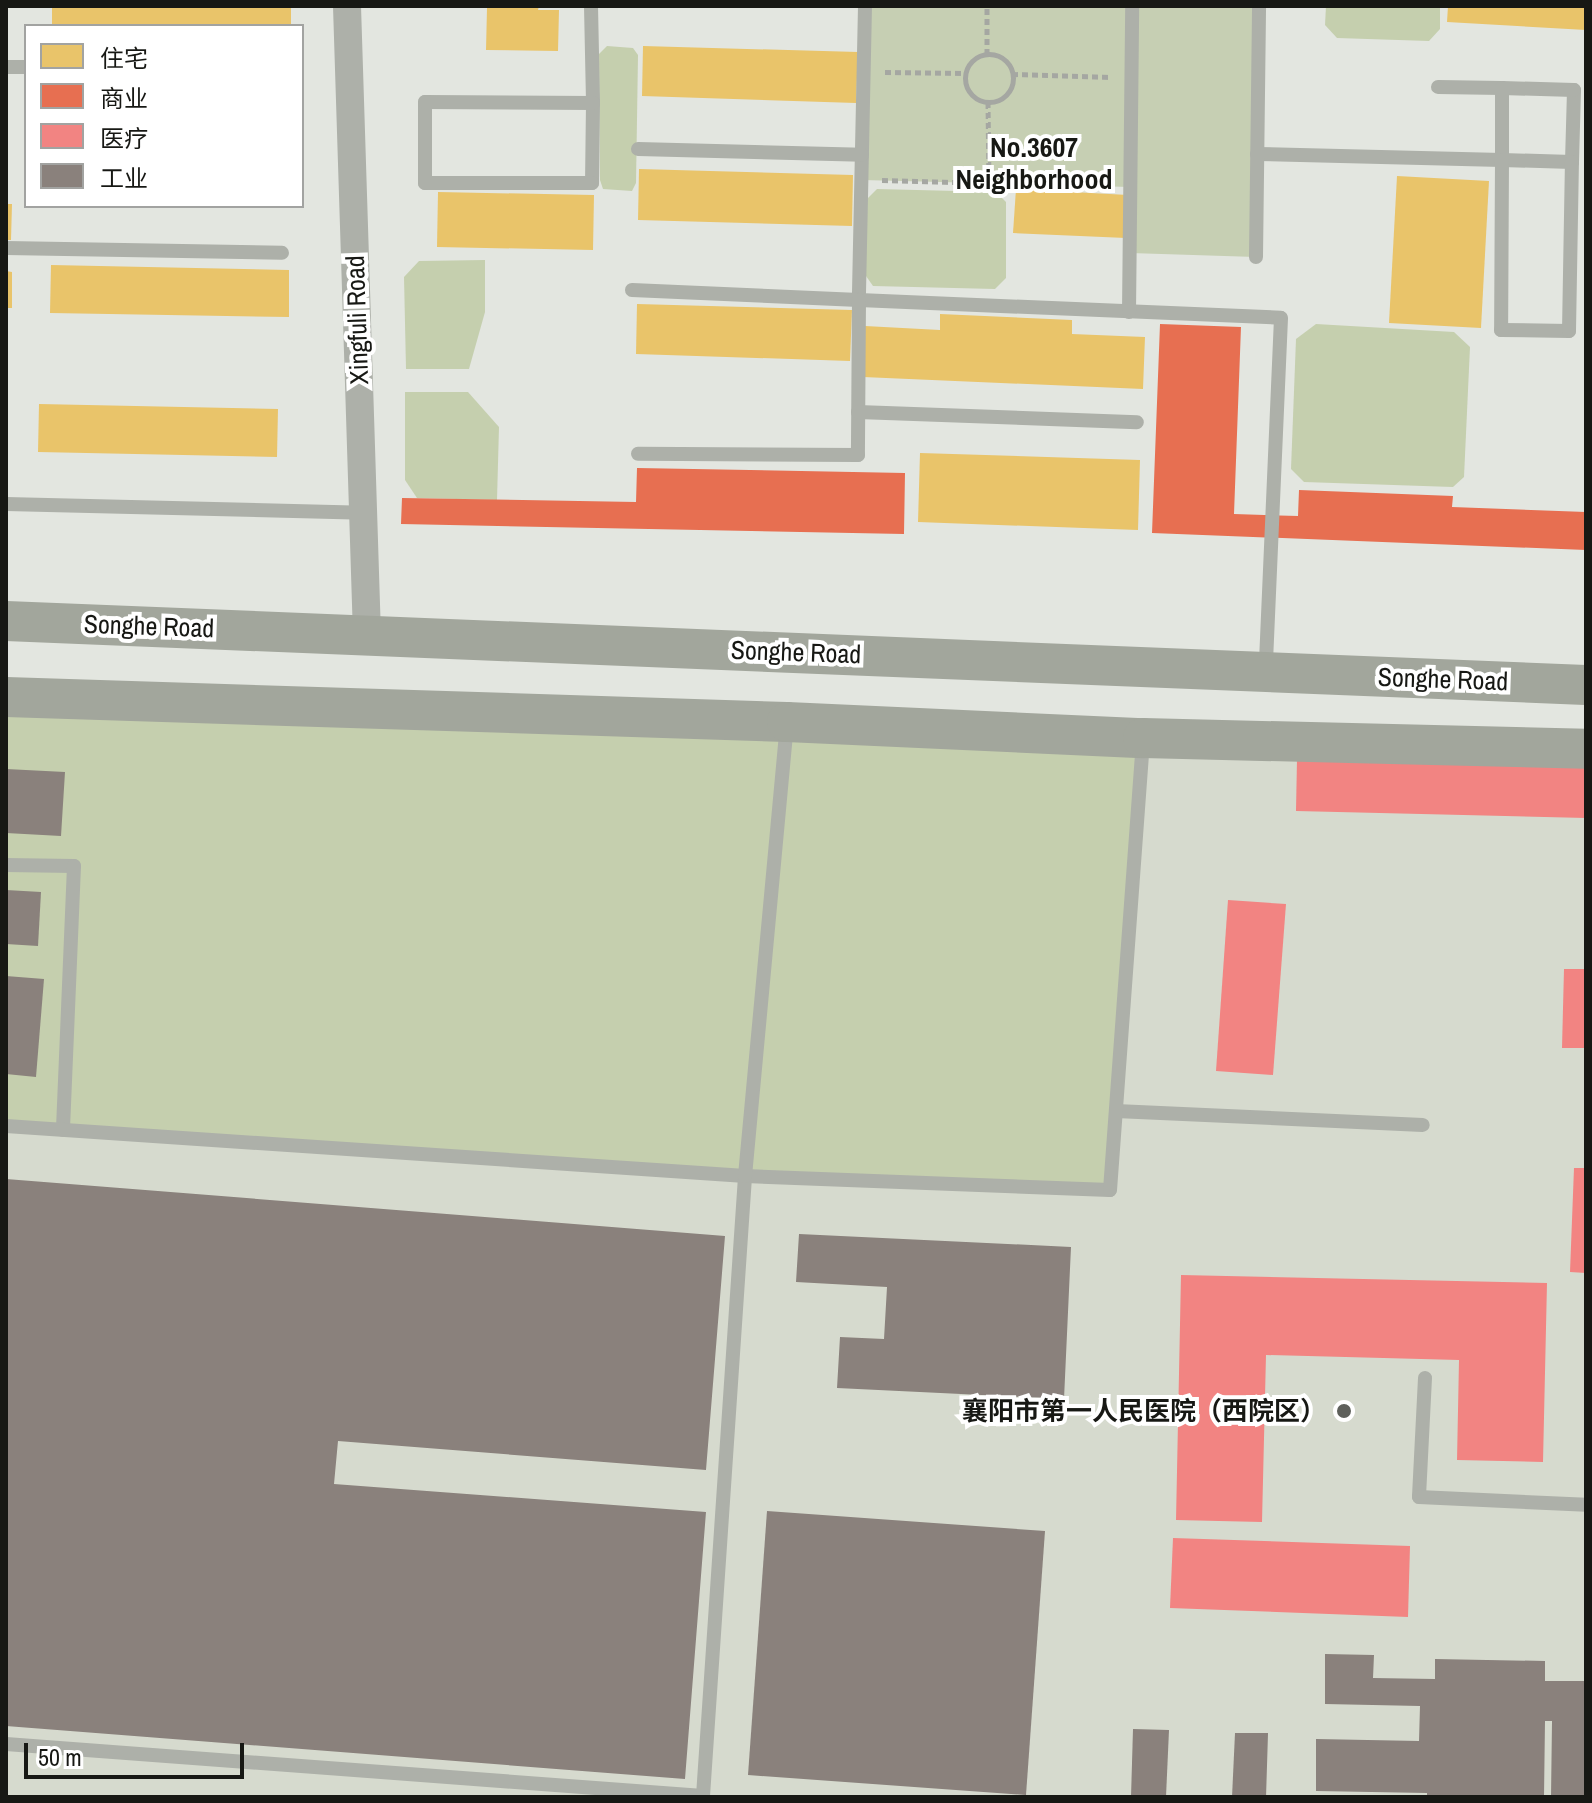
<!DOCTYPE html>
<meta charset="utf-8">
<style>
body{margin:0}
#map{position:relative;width:1592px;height:1803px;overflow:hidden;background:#e3e6e0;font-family:"Archivo Narrow","Noto Sans SC",sans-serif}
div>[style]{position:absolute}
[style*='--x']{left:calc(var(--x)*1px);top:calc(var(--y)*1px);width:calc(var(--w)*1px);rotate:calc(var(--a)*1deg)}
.built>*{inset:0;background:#d6dace}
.green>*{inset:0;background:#c6cfb3}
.forest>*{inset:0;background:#c5cfae}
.homes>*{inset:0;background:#e9c46a}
.shops>*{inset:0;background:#e76f51}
.health>*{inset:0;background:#f28482}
.industry>*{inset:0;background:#8a817c}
.path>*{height:5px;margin-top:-2.5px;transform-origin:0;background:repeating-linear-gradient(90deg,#a5a7a2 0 6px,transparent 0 10px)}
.path>.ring{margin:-2.5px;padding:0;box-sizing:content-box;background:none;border:5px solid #a5a7a2;border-radius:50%}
.service>*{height:14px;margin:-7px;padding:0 7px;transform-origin:7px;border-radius:7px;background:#adb0a9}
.minor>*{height:28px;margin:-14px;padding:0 14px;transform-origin:14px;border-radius:14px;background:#adb0a9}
.secondary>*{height:40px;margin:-20px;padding:0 20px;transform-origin:20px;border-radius:20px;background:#a2a69c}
.dots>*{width:22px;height:22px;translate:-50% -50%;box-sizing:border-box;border:4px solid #fff;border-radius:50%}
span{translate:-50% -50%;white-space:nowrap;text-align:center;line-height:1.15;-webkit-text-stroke:8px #fff;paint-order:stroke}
.street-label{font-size:26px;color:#171814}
.poi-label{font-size:26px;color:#171814;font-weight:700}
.right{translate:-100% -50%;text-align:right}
.neighbourhood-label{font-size:28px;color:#171814;font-weight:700}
.frame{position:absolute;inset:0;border:8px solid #171814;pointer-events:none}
.legend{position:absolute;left:24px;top:24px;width:280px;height:184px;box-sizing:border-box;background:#fff;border:2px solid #a2a3a1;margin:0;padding:10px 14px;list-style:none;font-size:24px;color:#171814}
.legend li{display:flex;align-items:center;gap:16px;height:40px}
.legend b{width:40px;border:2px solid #a2a3a1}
.scale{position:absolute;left:24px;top:1743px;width:220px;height:36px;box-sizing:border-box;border:4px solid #171814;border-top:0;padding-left:10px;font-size:24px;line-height:28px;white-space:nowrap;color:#171814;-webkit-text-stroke:6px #fff;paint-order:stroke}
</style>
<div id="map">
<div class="built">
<div style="clip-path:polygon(6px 697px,1586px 749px,1586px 1797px,6px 1797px)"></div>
</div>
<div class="green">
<div style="clip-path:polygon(865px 6px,1259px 6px,1256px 257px,1130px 253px,1130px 187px,862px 180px)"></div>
</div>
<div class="forest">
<div style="clip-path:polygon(1326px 6px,1440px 6px,1440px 29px,1429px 41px,1337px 38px,1325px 25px)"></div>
<div style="clip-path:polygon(607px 46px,633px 48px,638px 55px,636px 183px,632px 191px,603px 189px,600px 180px,599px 54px)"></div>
<div style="clip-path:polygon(877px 189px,996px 192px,1006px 202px,1006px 278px,995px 289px,873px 286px,866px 276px,866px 200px)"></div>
<div style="clip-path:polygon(485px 260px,485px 312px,469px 369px,406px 369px,404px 277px,419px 261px)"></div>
<div style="clip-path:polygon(1316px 324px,1454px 332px,1470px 347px,1464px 477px,1453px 487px,1304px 482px,1291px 469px,1296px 339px)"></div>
<div style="clip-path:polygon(405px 392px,468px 392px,499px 427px,497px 500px,417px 498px,405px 480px)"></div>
<div style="clip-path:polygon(6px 697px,1143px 738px,1110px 1190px,745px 1176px,6px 1126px)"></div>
</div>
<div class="homes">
<div style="clip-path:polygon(52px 6px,291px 6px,291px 26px,52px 26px)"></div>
<div style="clip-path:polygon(539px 6px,538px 10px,559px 10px,558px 51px,486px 50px,487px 8px)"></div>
<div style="clip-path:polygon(1448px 6px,1586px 6px,1586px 30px,1447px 22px)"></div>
<div style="clip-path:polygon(643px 46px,858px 52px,856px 103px,642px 96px)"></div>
<div style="clip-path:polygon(639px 169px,853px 175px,852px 226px,638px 220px)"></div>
<div style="clip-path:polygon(1397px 176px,1489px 181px,1481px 328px,1389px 323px)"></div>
<div style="clip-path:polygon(1016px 189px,1128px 195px,1126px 238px,1013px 233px)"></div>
<div style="clip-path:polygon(438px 192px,594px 195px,593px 250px,437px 247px)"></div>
<div style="clip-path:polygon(6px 204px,12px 204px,11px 240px,6px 240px)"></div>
<div style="clip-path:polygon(51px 265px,289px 270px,289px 317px,50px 313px)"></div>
<div style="clip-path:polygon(6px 271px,12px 272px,12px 308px,6px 308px)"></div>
<div style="clip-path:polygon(637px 304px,852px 310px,850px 361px,636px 354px)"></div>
<div style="clip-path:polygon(940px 314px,1072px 320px,1072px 334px,1145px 337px,1143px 389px,863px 377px,865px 326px,940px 330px)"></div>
<div style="clip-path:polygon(39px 404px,278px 409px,277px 457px,38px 452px)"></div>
<div style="clip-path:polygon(920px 453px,1140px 460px,1138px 530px,918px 522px)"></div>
</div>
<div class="shops">
<div style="clip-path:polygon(1160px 324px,1241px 327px,1234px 514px,1298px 516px,1299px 490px,1453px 496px,1452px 507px,1586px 512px,1586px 550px,1152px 533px)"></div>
<div style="clip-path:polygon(637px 468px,905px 473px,904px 534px,401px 524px,402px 498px,636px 502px)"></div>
</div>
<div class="health">
<div style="clip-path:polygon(1297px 760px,1586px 767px,1586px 818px,1296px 811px)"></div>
<div style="clip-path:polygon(1228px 900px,1286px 904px,1273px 1075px,1216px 1071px)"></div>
<div style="clip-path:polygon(1564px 969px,1586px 969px,1586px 1048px,1562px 1048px)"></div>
<div style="clip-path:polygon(1574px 1168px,1586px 1168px,1586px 1273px,1570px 1272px)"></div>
<div style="clip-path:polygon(1181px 1275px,1547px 1283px,1543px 1462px,1457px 1460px,1459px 1360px,1266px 1355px,1262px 1522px,1176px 1520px)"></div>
<div style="clip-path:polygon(1173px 1538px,1410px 1546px,1408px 1617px,1170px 1608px)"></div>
</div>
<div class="industry">
<div style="clip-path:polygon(6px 769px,65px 772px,61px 836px,6px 833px)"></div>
<div style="clip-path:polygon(6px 890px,41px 892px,38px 946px,6px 944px)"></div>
<div style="clip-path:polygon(6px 976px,44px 979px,36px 1077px,6px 1074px)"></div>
<div style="clip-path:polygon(6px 1179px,725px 1236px,706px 1470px,338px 1441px,334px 1484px,706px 1512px,685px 1779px,6px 1726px)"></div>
<div style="clip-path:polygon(799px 1234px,1071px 1247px,1064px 1399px,837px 1388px,840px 1337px,884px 1339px,887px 1287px,796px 1282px)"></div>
<div style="clip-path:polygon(767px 1511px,1045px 1531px,1026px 1795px,748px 1775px)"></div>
<div style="clip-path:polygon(1325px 1654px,1374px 1655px,1373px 1678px,1435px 1679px,1435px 1659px,1545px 1661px,1545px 1681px,1586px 1681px,1586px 1797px,1551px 1797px,1552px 1721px,1545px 1721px,1544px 1797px,1427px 1797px,1427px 1793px,1316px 1791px,1316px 1739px,1419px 1741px,1420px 1706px,1325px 1704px)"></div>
<div style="clip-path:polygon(1133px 1729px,1169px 1730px,1166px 1797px,1131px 1797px)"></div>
<div style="clip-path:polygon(1235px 1733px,1268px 1733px,1266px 1797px,1232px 1797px)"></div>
</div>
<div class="path">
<div class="ring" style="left:965px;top:54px;width:43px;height:43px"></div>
<div style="--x:987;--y:54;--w:48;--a:-90"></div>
<div style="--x:885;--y:72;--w:80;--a:0.7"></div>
<div style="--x:1012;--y:74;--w:99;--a:1.7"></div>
<div style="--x:988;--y:102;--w:81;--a:89.3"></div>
<div style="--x:989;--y:183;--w:122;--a:1.9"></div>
<div style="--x:882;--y:180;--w:107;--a:1.6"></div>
</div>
<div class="service">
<div style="--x:591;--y:6;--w:97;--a:88.8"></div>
<div style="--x:593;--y:103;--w:80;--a:90.7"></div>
<div style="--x:592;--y:183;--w:167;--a:180"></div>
<div style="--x:425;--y:183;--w:81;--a:-90"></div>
<div style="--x:425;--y:102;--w:168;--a:0.3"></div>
<div style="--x:865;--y:6;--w:294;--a:91.2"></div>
<div style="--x:859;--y:300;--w:422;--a:2.4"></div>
<div style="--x:1281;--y:318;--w:350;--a:92.5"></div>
<div style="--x:6;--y:67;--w:20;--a:0"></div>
<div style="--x:1438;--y:87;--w:64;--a:0.9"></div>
<div style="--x:638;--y:149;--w:224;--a:1.5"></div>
<div style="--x:1257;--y:154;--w:245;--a:1.4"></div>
<div style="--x:1502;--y:160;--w:70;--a:1.6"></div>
<div style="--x:1572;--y:162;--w:72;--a:-88.4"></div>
<div style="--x:1574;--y:90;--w:72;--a:-178.4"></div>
<div style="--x:1502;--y:88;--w:72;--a:90"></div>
<div style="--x:1502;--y:160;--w:170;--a:90.3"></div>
<div style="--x:1501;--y:330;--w:68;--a:0.8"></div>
<div style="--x:1569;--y:331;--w:169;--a:-89"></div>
<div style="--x:6;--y:248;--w:276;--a:1"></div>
<div style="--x:1256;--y:257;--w:251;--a:-89.3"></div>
<div style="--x:632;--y:290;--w:227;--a:2.5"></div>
<div style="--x:859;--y:300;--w:155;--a:90.4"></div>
<div style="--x:858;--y:455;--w:220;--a:-179.7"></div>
<div style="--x:1129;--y:312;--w:306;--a:-89.4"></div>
<div style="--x:858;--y:412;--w:279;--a:2.1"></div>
<div style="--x:6;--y:504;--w:357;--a:1.4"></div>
<div style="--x:6;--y:865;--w:68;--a:0.8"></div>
<div style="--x:74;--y:866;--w:264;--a:92.4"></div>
<div style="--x:1116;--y:1111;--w:307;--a:2.6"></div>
<div style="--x:6;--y:1126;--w:741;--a:3.87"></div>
<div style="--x:745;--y:1176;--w:365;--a:2.2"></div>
<div style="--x:1110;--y:1190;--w:449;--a:-85.8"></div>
<div style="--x:1425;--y:1378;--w:119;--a:92.9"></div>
<div style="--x:1419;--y:1497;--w:167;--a:2.7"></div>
<div style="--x:6;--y:1744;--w:699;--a:4.27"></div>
<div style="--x:703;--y:1796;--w:621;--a:-86.12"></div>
<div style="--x:745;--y:1176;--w:455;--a:-84.7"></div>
</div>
<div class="minor">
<div style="--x:347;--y:6;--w:628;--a:88.18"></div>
</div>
<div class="secondary">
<div style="--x:6;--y:621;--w:1581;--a:2.32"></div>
<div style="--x:6;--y:697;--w:781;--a:1.83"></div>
<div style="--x:787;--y:722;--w:356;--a:2.6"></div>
<div style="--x:1143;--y:738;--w:443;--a:1.4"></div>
</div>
<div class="dots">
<div style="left:1344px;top:1411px;background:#5e605b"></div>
</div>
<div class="street-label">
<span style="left:357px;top:320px;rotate:-92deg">Xingfuli Road</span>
<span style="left:149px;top:626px;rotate:2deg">Songhe Road</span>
<span style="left:796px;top:652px;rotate:2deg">Songhe Road</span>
<span style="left:1443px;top:679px;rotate:2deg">Songhe Road</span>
</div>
<div class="poi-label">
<span class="right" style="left:1326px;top:1411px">襄阳市第一人民医院（西院区）</span>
</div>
<div class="neighbourhood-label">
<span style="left:1034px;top:163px">No.3607<br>Neighborhood</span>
</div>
<div class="frame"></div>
<ul class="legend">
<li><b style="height:22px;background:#e9c46a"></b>住宅</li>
<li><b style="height:22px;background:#e76f51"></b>商业</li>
<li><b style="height:22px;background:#f28482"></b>医疗</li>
<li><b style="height:22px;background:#8a817c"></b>工业</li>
</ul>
<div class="scale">50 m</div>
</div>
